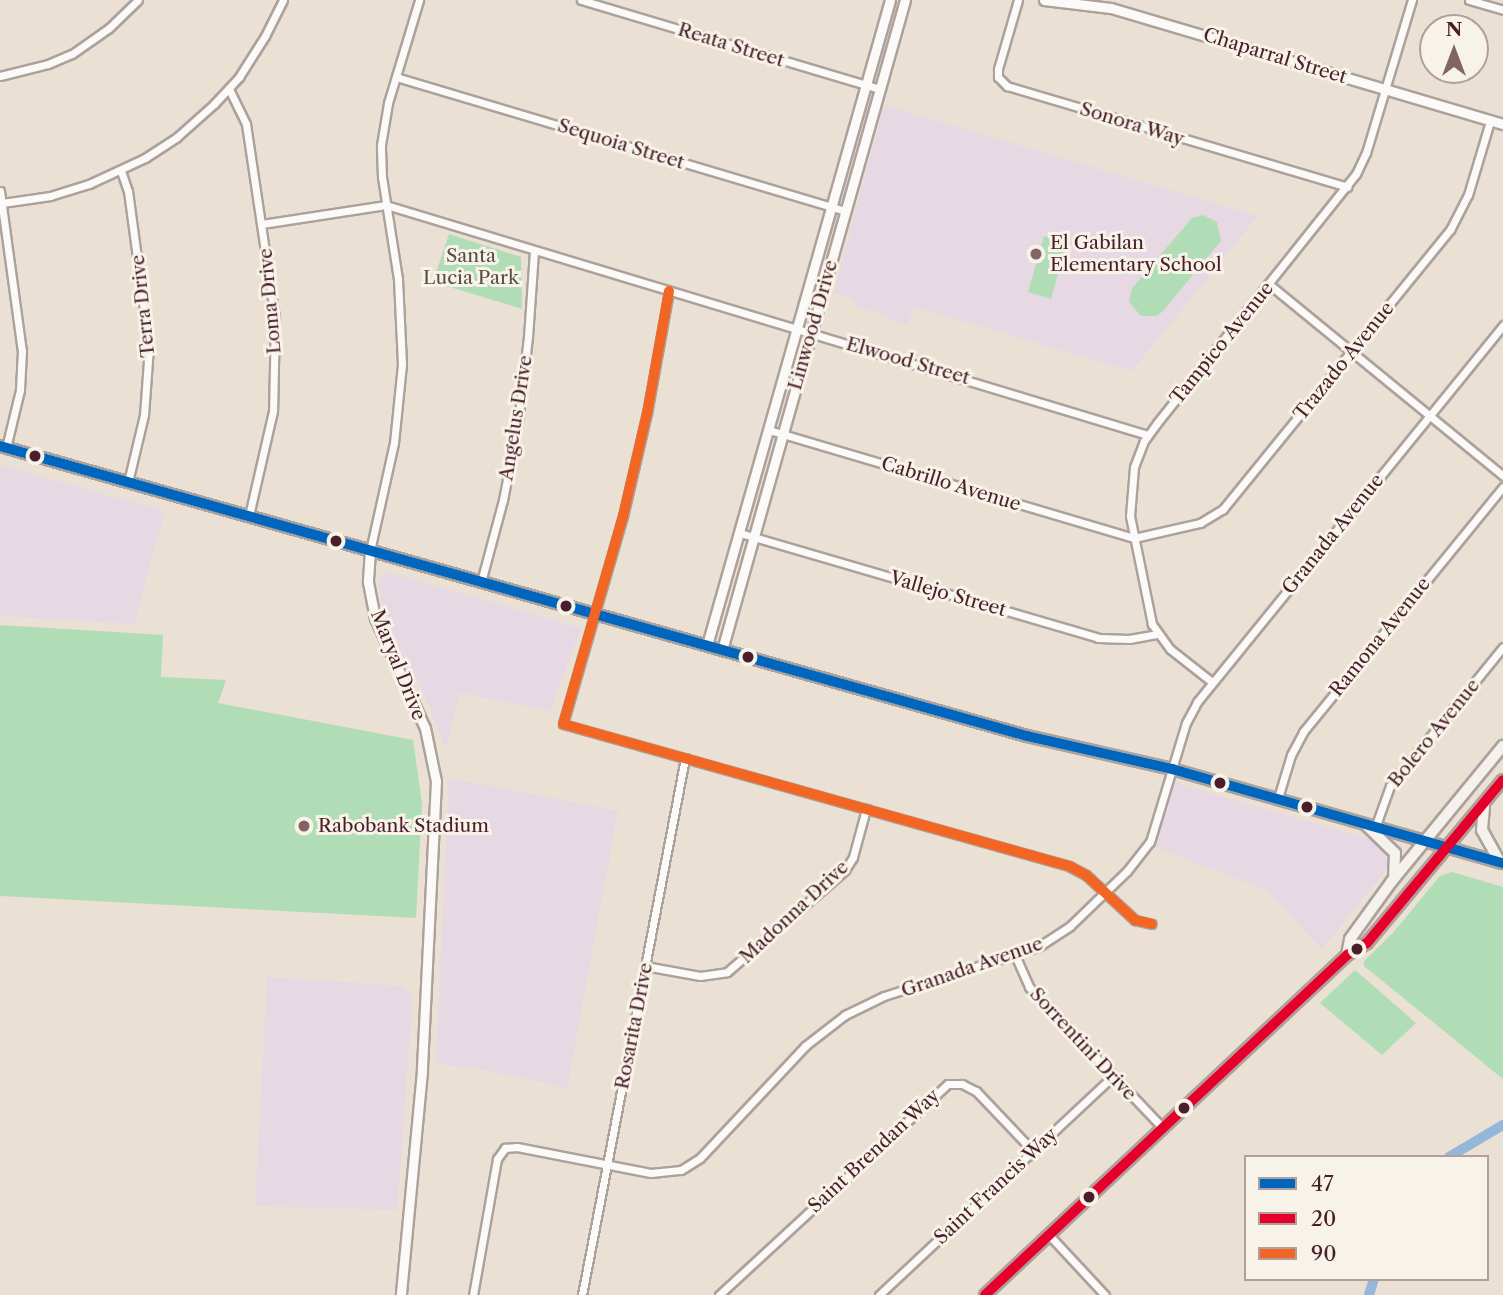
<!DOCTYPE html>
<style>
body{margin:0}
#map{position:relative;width:1503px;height:1295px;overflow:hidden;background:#eae0d3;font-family:"Libre Caslon Text",serif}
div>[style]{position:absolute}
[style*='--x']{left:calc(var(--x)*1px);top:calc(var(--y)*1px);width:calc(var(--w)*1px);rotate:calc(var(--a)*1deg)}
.built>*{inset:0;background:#e7d9e4}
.green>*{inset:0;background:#b1ddb6}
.canal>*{height:10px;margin:-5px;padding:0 5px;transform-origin:5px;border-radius:5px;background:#95b7da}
.roads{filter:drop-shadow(2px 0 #aca19b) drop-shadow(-2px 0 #aca19b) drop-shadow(0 2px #aca19b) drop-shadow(0 -2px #aca19b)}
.minor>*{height:7px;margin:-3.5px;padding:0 3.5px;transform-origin:3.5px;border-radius:3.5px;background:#fcfaf8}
.tertiary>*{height:9px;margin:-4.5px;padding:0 4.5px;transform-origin:4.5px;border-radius:4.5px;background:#fcfaf8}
.secondary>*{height:10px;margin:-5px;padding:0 5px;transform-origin:5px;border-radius:5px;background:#f5f2ed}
.bus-1>*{height:10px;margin:-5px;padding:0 5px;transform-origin:5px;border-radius:5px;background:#0065bd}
.bus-2>*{height:10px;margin:-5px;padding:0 5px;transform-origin:5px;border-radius:5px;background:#e4002b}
.bus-3>*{height:10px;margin:-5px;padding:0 5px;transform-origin:5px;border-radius:5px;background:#f26522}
.dots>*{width:19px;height:19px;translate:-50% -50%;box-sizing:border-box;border:4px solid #f7f3e8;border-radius:50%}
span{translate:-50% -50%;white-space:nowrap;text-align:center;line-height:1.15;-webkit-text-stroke:6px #f7f3e8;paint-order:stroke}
.street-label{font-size:19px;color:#4a1f2b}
.poi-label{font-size:19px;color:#4a1f2b}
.left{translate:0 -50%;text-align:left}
.park-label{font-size:19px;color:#584e48}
.legend{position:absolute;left:1244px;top:1155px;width:245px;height:126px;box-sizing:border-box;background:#f7f3e8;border:2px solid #b29e9c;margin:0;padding:9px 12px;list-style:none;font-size:21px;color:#4a1f2b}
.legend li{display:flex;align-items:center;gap:14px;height:35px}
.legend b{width:35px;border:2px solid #b29e9c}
.north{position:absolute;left:1419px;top:14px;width:70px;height:70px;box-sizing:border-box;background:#f7f3e8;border:2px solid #b29e9c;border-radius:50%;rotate:0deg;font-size:19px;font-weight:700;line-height:28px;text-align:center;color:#4a1f2b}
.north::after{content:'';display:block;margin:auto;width:24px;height:32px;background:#826366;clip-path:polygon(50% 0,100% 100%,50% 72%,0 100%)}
</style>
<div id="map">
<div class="built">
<div style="clip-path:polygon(884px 105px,1258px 216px,1132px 371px,914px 307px,908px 325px,888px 319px,888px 316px,852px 305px,853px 299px,834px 292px)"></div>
<div style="clip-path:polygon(0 465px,165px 511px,134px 624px,0 616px)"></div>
<div style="clip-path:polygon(387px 572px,581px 628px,550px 711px,460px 693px,446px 749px,423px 692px,391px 635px,381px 600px,379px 578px)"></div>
<div style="clip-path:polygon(449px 778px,618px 811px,567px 1088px,480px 1069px,436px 1064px)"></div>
<div style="clip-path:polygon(1173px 782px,1403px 849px,1322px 949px,1267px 891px,1150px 845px)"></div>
<div style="clip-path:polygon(267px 977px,401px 986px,413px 996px,397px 1210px,255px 1206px)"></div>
</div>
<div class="green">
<div style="clip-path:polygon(1203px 215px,1217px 222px,1221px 241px,1163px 311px,1157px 316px,1141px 316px,1129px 302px,1132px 288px,1192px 218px)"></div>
<div style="clip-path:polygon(449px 234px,521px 257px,522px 309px,433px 282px)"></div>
<div style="clip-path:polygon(1044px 236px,1067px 242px,1051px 299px,1028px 292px)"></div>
<div style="clip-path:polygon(0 625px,163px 635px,161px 677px,226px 680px,218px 703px,413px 740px,422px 803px,416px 918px,0 896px)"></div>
<div style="clip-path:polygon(1452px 872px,1503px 887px,1503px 1079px,1364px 966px,1364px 961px,1392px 934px,1440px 876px)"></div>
<div style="clip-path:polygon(1355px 970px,1416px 1023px,1382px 1055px,1320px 1003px)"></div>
</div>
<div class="canal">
<div style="--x:1449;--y:1157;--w:63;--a:-30.7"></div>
<div style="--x:1369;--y:1295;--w:17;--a:-73"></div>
</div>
<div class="roads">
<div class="minor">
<div style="--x:581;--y:0;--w:312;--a:16.6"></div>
<div style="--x:1018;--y:0;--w:72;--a:106.2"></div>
<div style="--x:998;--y:69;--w:8;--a:90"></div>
<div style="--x:998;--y:77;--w:13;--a:45"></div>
<div style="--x:1007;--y:86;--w:355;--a:16.5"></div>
<div style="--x:1469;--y:0;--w:35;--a:16"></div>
<div style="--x:0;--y:76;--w:49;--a:-14"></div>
<div style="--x:48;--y:64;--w:26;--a:-23"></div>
<div style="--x:72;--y:54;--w:45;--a:-35.1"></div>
<div style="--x:109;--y:28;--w:40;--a:-44"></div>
<div style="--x:396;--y:77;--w:469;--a:16.6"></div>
<div style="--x:229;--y:89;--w:39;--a:64"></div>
<div style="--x:246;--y:124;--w:197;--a:81.5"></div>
<div style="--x:275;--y:319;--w:92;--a:91.2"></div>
<div style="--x:273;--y:411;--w:108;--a:102.9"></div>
<div style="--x:121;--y:171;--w:21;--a:71"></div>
<div style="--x:128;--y:191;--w:157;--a:82.3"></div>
<div style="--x:149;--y:347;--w:68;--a:94.2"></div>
<div style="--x:144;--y:415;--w:69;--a:103.4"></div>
<div style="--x:0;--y:191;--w:162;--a:82.2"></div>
<div style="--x:22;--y:351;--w:39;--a:93"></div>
<div style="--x:20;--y:390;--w:60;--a:103.6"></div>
<div style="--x:2;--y:203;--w:49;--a:-8.3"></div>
<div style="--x:50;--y:196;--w:41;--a:-17.1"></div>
<div style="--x:89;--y:184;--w:62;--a:-24.9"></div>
<div style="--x:145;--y:158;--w:38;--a:-33"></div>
<div style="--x:177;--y:137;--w:50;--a:-41.7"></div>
<div style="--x:214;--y:104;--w:37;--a:-47"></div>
<div style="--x:239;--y:77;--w:49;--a:-57.6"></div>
<div style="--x:265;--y:36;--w:40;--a:-63.4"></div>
<div style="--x:262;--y:224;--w:125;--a:-8.7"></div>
<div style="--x:386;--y:205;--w:796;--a:16.8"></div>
<div style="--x:1270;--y:285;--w:301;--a:39.3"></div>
<div style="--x:669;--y:291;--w:124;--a:100.2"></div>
<div style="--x:647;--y:413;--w:106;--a:103.1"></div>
<div style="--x:623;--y:516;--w:216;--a:106.1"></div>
<div style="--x:563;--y:724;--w:526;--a:15.68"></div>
<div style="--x:1069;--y:866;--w:19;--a:28"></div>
<div style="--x:1086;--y:875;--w:67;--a:42.6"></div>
<div style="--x:1135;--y:920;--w:17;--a:13"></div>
<div style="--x:769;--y:430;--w:381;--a:16.5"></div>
<div style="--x:1134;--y:538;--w:68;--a:-12.8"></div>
<div style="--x:1200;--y:523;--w:27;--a:-31"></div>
<div style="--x:1223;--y:509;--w:360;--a:-50.9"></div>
<div style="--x:1450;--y:230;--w:39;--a:-63"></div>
<div style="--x:1468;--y:195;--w:77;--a:-73.4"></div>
<div style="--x:740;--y:533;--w:373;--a:16.3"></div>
<div style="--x:1098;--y:638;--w:31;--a:2"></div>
<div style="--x:1129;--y:639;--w:28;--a:-10"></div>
<div style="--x:370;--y:551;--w:111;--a:-77.5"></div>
<div style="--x:394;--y:443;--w:79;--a:-84.2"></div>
<div style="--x:402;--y:364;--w:85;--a:-92.7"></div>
<div style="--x:398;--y:279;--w:103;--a:-98.9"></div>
<div style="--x:382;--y:177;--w:32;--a:-92"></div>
<div style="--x:381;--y:145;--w:43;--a:-80.5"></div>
<div style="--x:388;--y:103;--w:108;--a:-73.2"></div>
<div style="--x:481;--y:582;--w:85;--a:-75"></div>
<div style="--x:503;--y:500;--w:78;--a:-79"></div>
<div style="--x:518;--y:423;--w:87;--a:-83.4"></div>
<div style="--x:528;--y:337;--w:86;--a:-86"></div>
<div style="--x:1212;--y:682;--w:53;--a:-141.8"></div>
<div style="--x:1170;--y:649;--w:31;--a:-126"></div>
<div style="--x:1152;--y:624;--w:110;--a:-101.5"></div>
<div style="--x:1130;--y:516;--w:49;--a:-85.3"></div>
<div style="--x:1134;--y:467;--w:28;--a:-69"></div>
<div style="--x:1144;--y:441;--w:22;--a:-54"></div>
<div style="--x:1157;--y:423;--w:319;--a:-51.4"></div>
<div style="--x:1356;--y:174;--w:23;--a:-65"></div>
<div style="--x:1366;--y:153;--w:160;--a:-73.3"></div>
<div style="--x:1278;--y:798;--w:45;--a:-73.2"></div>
<div style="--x:1291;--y:755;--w:26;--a:-62"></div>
<div style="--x:1303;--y:732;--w:316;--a:-50.8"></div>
<div style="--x:1376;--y:825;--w:41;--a:-70.3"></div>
<div style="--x:1390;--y:786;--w:179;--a:-50.9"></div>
<div style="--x:1015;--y:955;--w:35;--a:66"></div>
<div style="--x:1029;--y:987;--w:192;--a:46.5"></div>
<div style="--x:645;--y:966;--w:56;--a:10.3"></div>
<div style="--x:700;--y:976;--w:27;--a:-8"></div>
<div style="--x:727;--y:972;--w:156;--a:-40.8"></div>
<div style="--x:845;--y:870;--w:15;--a:-58"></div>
<div style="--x:853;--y:857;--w:50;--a:-74.8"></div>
<div style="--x:1049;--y:1235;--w:82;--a:47"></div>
<div style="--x:473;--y:1295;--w:138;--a:-80"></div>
<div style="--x:497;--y:1159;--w:14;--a:-54"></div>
<div style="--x:505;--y:1148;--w:12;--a:-5"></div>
<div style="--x:517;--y:1147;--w:136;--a:11"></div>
<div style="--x:651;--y:1173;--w:30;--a:-6"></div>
<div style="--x:681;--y:1170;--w:22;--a:-32"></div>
<div style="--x:700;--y:1158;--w:154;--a:-46.8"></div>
<div style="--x:805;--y:1046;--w:51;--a:-37.8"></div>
<div style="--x:845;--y:1015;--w:43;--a:-26"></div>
<div style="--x:884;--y:996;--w:162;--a:-17.7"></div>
<div style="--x:1038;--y:947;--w:38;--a:-33"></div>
<div style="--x:1070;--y:926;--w:79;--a:-44"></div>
<div style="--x:1127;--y:871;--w:37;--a:-52"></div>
<div style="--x:1150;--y:842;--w:124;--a:-73.2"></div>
<div style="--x:1186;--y:723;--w:24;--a:-62"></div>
<div style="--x:1197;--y:702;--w:486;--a:-50.9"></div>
<div style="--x:582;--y:1295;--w:547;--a:-79.14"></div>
<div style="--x:719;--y:1295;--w:311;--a:-42.7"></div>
<div style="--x:948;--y:1084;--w:14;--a:0"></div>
<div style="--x:962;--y:1084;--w:16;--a:27"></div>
<div style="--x:976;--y:1091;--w:83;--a:46.5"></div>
<div style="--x:879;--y:1295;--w:319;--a:-43.1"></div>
</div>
<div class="tertiary">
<div style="--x:1044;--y:0;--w:67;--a:6.8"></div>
<div style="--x:1111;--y:8;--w:409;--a:16.5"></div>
<div style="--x:370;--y:551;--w:31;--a:94"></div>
<div style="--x:368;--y:582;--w:37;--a:79"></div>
<div style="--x:375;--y:618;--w:121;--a:65.6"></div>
<div style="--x:425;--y:728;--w:54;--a:78.3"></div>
<div style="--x:436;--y:781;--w:290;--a:92.8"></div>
<div style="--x:422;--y:1071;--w:225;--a:95.4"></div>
<div style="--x:707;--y:645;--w:670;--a:-74.16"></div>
<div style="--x:722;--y:650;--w:675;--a:-74.28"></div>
</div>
<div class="secondary">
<div style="--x:0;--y:446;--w:1067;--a:15.77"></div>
<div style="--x:1027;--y:736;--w:149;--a:12.8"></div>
<div style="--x:1172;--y:769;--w:344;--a:15.9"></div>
<div style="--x:1484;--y:807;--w:23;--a:95"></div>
<div style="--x:1482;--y:830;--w:37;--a:61"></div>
<div style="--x:1366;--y:825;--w:40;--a:44"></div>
<div style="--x:1395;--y:853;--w:23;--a:92"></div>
<div style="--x:1347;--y:955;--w:16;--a:-79"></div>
<div style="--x:1350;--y:939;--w:72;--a:-54.1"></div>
<div style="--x:1392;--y:881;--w:175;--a:-50.6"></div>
<div style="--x:985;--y:1295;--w:497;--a:-43.2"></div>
<div style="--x:1347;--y:955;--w:23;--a:-31"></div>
<div style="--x:1367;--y:943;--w:212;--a:-50.2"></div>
</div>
</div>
<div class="bus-1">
<div style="--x:0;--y:446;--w:1067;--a:15.77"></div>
<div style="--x:1027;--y:736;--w:149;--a:12.8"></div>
<div style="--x:1172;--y:769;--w:344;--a:15.9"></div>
</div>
<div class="bus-2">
<div style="--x:985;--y:1295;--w:497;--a:-43.2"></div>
<div style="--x:1347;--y:955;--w:23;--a:-31"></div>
<div style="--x:1367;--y:943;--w:212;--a:-50.2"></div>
</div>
<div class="bus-3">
<div style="--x:669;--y:291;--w:124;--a:100.2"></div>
<div style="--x:647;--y:413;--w:106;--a:103.1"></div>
<div style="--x:623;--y:516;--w:216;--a:106.1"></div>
<div style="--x:563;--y:724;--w:526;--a:15.68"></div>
<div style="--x:1069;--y:866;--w:19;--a:28"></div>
<div style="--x:1086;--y:875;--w:67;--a:42.6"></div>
<div style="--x:1135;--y:920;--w:17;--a:13"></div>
</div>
<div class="dots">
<div style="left:1036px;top:254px;background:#826366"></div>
<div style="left:35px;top:456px;background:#4a1f2b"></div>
<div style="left:336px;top:541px;background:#4a1f2b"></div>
<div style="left:566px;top:606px;background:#4a1f2b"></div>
<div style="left:748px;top:657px;background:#4a1f2b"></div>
<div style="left:1220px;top:783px;background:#4a1f2b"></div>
<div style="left:1307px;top:807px;background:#4a1f2b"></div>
<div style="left:304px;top:826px;background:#826366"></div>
<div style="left:1357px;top:949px;background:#4a1f2b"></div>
<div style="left:1184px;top:1108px;background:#4a1f2b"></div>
<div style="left:1089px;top:1197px;background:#4a1f2b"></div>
</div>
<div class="street-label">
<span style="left:731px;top:45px;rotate:17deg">Reata Street</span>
<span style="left:1275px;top:56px;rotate:17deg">Chaparral Street</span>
<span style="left:1132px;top:124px;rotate:17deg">Sonora Way</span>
<span style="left:621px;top:144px;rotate:17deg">Sequoia Street</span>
<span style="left:270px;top:301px;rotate:-95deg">Loma Drive</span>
<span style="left:143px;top:306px;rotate:-96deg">Terra Drive</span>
<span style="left:813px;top:325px;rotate:-74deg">Linwood Drive</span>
<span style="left:1222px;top:343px;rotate:-51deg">Tampico Avenue</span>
<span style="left:908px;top:361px;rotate:16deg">Elwood Street</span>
<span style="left:1344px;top:361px;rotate:-51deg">Trazado Avenue</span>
<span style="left:516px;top:418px;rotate:-81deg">Angelus Drive</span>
<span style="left:951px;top:484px;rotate:17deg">Cabrillo Avenue</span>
<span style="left:1333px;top:534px;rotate:-51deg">Granada Avenue</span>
<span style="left:948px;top:594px;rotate:16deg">Vallejo Street</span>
<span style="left:1380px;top:637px;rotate:-51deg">Ramona Avenue</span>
<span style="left:398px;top:665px;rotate:68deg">Maryal Drive</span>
<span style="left:1434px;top:733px;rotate:-51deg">Bolero Avenue</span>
<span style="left:794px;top:912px;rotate:-43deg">Madonna Drive</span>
<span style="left:972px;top:967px;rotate:-19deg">Granada Avenue</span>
<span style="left:634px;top:1026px;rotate:-79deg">Rosarita Drive</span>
<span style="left:1083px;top:1044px;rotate:47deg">Sorrentini Drive</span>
<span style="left:874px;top:1151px;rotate:-43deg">Saint Brendan Way</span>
<span style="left:996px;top:1186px;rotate:-43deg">Saint Francis Way</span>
</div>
<div class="poi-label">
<span class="left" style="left:1050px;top:254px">El Gabilan<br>Elementary School</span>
<span class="left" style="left:318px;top:826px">Rabobank Stadium</span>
</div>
<div class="park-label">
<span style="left:471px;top:267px">Santa<br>Lucia Park</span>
</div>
<ul class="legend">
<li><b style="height:9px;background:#0065bd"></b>47</li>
<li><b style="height:9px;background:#e4002b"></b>20</li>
<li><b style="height:9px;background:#f26522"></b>90</li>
</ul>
<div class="north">N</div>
</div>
